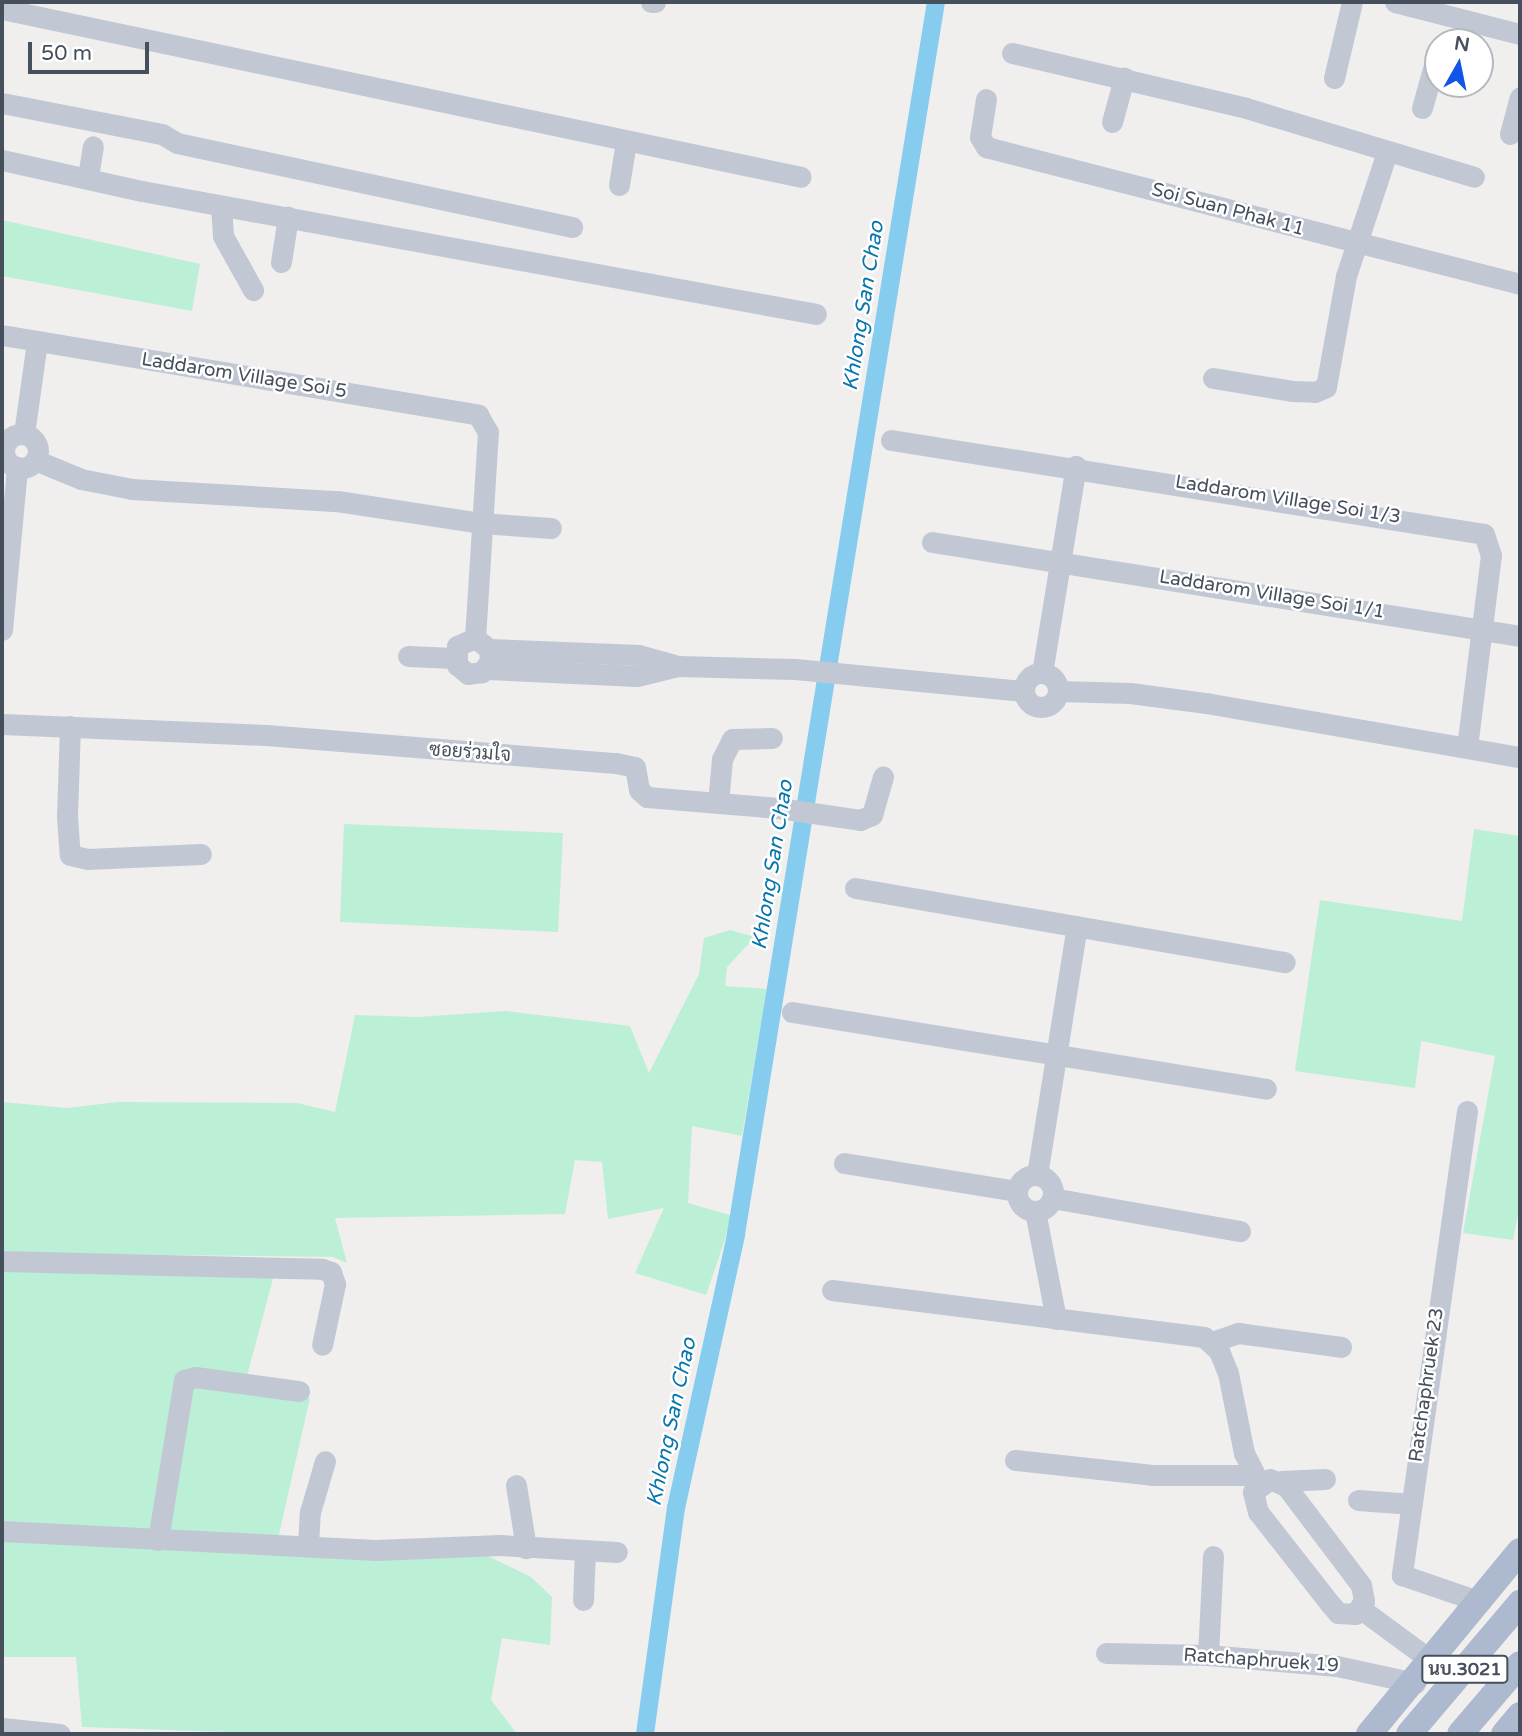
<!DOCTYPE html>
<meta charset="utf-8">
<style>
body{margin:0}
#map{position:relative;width:1522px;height:1736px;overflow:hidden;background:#f1eeee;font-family:"Varela Round",Sarabun,sans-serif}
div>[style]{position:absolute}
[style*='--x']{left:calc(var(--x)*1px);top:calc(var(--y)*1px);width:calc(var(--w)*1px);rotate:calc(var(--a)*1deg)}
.green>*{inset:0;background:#bbf0d6}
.canal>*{height:18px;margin:-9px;padding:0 9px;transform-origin:9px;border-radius:9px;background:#86ccef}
.minor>*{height:21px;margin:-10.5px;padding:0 10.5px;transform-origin:10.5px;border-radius:10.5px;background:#c1c8d4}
.minor>.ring{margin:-10.5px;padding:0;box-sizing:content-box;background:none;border:21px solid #c1c8d4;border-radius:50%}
.major>*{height:26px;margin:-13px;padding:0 13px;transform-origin:13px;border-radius:13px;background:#adb9ce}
span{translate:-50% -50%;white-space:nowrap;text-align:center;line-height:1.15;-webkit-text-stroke:5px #fff;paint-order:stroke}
.shield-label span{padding:2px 5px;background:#fff;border:2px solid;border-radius:5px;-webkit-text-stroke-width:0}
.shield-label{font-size:18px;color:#464f5c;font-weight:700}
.street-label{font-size:19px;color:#464f5c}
.water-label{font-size:21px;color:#0776ae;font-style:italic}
.frame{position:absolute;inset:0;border:4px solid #464f5c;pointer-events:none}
.north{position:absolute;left:1424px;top:28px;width:70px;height:70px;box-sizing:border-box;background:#fff;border:2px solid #b5b9be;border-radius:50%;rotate:9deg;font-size:19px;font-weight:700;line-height:28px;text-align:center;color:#464f5c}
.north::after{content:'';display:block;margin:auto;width:24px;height:32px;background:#1254e7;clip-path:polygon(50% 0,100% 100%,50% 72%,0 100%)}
.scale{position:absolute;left:28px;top:42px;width:121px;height:32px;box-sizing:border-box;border:4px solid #464f5c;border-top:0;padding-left:9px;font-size:21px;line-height:24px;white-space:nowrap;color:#464f5c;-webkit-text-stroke:5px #fff;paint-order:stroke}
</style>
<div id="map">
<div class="green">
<div style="clip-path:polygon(2px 220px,200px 264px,192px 311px,2px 276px)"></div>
<div style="clip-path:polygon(344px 824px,563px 833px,558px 932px,340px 922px)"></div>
<div style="clip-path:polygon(1474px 829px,1520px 836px,1520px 1204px,1513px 1240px,1463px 1233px,1495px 1056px,1421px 1041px,1415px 1088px,1295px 1071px,1320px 900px,1462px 921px)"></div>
<div style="clip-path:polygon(730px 930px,755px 937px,727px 967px,725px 986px,767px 989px,742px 1136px,692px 1126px,688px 1203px,733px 1216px,706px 1295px,635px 1273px,664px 1208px,608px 1219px,602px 1162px,575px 1160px,565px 1214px,335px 1218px,347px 1263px,333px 1257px,2px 1253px,2px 1102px,67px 1108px,118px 1102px,297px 1103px,335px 1112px,355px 1015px,418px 1017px,505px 1011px,630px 1026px,649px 1073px,699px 974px,704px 938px)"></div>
<div style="clip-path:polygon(2px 1268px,274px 1275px,243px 1391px,310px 1398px,278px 1539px,2px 1528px)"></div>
<div style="clip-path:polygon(2px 1540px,488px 1556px,531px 1577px,552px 1597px,550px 1645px,502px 1638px,491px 1700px,517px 1734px,283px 1734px,82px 1727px,76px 1657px,2px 1657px)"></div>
</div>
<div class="canal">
<div style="--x:645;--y:1734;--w:228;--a:-82.2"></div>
<div style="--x:676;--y:1508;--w:280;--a:-77.6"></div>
<div style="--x:736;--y:1234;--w:1248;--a:-80.78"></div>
</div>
<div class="minor">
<div style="--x:651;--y:2;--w:4;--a:0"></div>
<div style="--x:1395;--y:2;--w:129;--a:14.4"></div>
<div style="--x:2;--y:9;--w:816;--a:11.87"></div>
<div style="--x:1012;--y:53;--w:240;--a:13.2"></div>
<div style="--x:1246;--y:108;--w:238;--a:16.8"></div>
<div style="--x:1334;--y:78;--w:78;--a:-76.7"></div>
<div style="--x:986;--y:99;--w:38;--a:99"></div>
<div style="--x:980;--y:137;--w:12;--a:59"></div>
<div style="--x:986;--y:147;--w:551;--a:14.39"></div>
<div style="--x:2;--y:103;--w:163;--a:11"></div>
<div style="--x:162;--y:134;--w:17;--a:31"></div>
<div style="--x:177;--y:143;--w:404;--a:12"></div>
<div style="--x:1422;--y:108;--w:59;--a:-74.3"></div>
<div style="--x:1112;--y:122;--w:46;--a:-74.7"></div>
<div style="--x:1510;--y:134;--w:38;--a:-75"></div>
<div style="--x:2;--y:160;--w:143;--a:12.5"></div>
<div style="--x:142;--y:191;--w:685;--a:10.34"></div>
<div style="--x:88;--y:177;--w:31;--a:-81"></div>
<div style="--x:619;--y:185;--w:44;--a:-80.8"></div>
<div style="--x:221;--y:206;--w:30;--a:86"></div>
<div style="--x:223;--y:236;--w:62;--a:60.9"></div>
<div style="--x:281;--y:262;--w:46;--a:-81.2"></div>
<div style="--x:2;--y:335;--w:483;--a:9.5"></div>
<div style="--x:478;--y:415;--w:20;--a:60"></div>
<div style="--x:488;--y:432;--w:206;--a:93.6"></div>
<div style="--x:1213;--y:378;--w:80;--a:9.3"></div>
<div style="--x:1292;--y:391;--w:23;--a:2"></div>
<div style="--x:1315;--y:392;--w:12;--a:-24"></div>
<div style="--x:1326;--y:387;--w:113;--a:-79.8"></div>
<div style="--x:1346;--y:276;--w:131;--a:-71.7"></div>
<div style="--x:24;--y:434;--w:94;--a:-82"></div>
<div class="ring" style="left:4px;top:434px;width:13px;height:13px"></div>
<div style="--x:891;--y:440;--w:600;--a:9.01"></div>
<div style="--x:1484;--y:534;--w:22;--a:72"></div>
<div style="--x:1491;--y:555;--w:193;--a:97.1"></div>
<div style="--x:35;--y:460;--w:50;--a:22.4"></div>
<div style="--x:81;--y:479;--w:52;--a:11.1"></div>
<div style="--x:132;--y:489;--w:205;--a:3.4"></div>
<div style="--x:337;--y:501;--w:145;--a:8.7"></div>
<div style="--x:480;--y:523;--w:71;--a:4"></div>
<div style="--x:932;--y:542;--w:595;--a:9.08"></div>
<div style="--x:2;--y:630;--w:164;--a:-84.7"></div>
<div style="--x:489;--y:649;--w:12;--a:85"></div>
<div style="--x:490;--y:661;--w:14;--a:126"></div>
<div style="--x:482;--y:672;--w:14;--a:172"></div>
<div style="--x:468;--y:674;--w:14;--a:-141"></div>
<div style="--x:457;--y:665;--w:19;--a:-90"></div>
<div style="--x:457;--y:646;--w:20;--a:-24"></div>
<div style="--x:475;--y:638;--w:18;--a:38"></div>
<div style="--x:489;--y:649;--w:150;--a:2.3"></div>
<div style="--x:639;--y:655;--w:41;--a:15.8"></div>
<div style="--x:408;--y:656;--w:46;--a:2.5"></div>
<div style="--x:487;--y:669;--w:150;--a:2.7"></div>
<div style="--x:637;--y:676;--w:42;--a:-13.7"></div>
<div style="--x:678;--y:666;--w:117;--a:1.5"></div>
<div style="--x:795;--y:669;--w:230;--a:5.5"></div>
<div class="ring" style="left:1024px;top:673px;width:13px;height:13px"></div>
<div style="--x:1042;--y:673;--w:210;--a:-80.7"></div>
<div style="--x:1059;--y:691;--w:71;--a:1.6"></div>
<div style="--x:1130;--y:693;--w:77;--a:7.5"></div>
<div style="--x:1206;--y:703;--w:319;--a:9.8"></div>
<div style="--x:2;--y:724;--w:264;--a:2.4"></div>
<div style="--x:266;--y:735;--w:351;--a:4.6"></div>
<div style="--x:616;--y:763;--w:19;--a:12"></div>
<div style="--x:635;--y:767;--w:23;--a:80"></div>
<div style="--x:639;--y:790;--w:11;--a:41"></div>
<div style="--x:647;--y:797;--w:131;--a:4.8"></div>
<div style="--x:778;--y:808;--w:83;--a:8.3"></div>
<div style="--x:860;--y:820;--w:13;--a:-23"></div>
<div style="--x:872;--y:815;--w:40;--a:-74"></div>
<div style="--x:70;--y:726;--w:90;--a:91.9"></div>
<div style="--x:67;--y:816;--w:39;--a:86"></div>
<div style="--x:70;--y:855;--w:17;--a:13"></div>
<div style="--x:87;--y:859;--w:114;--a:-2.5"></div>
<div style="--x:718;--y:803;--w:44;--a:-84.8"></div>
<div style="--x:722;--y:759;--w:22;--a:-63"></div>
<div style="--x:732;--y:739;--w:40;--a:-1.4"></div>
<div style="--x:855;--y:888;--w:436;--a:9.8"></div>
<div style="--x:792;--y:1012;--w:480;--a:9.2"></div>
<div style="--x:1467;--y:1111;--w:469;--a:98"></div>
<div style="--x:1402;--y:1575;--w:83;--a:18.9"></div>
<div style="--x:844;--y:1163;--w:174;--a:9.2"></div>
<div class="ring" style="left:1017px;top:1175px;width:15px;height:15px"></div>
<div style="--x:1037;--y:1175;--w:252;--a:-80.9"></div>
<div style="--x:1052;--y:1198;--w:191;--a:10"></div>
<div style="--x:1035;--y:1211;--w:110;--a:79"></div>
<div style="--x:2;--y:1261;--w:320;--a:1.4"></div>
<div style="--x:322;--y:1269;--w:9;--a:18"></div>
<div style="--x:331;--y:1272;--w:13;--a:72"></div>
<div style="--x:335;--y:1284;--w:62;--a:102"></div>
<div style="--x:832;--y:1290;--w:375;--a:7.2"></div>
<div style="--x:1204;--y:1337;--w:21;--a:43"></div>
<div style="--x:1219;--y:1351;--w:24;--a:68"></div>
<div style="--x:1228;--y:1373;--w:82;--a:78.7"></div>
<div style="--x:1244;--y:1453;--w:34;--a:63"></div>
<div style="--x:1212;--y:1342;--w:28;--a:-19"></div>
<div style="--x:1238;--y:1333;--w:104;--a:7.7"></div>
<div style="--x:1015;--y:1460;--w:138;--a:6.2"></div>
<div style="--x:1152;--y:1475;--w:100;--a:0"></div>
<div style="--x:1270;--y:1479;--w:17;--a:24"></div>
<div style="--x:1286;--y:1486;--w:124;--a:52.9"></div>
<div style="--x:1361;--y:1585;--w:16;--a:79"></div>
<div style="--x:1364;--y:1601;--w:16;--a:125"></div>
<div style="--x:1355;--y:1614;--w:17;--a:-177"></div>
<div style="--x:1338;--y:1613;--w:11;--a:-131"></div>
<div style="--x:1331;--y:1605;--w:118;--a:-128.1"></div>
<div style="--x:1258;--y:1512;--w:21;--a:-104"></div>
<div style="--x:1253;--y:1492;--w:21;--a:-37"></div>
<div style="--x:1281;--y:1481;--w:44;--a:-2.6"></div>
<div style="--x:516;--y:1485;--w:64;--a:81"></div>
<div style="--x:1358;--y:1500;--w:54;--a:4.2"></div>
<div style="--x:2;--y:1531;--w:374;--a:2.9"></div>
<div style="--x:376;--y:1550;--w:124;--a:-2.3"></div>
<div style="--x:500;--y:1545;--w:117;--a:3.4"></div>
<div style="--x:158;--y:1540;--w:162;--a:-80.8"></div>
<div style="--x:184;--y:1380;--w:11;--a:-15"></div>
<div style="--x:195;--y:1377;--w:105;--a:7.7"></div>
<div style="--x:308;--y:1546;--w:34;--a:-87"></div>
<div style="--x:310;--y:1512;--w:53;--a:-73.6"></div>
<div style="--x:583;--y:1600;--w:49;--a:-87.7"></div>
<div style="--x:1361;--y:1609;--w:89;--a:36.4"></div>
<div style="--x:1106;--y:1653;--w:102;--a:1.1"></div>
<div style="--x:1208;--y:1655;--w:129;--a:4.9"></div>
<div style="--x:1337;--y:1666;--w:80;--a:12.3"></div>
<div style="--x:1208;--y:1655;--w:99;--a:-87.1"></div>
<div style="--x:2;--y:1728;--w:58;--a:5.9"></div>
</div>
<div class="major">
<div style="--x:1369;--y:1734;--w:237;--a:-50.5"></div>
<div style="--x:1409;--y:1734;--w:172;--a:-49.7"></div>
<div style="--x:1460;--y:1734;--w:92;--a:-49.4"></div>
<div style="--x:1504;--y:1734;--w:25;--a:-50"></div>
</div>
<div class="shield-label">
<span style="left:1465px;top:1669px">นบ.3021</span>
</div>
<div class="street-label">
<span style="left:1228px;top:210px;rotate:15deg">Soi Suan Phak 11</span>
<span style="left:244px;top:376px;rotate:9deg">Laddarom Village Soi 5</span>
<span style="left:1288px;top:500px;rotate:9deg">Laddarom Village Soi 1/3</span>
<span style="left:1272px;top:595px;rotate:9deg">Laddarom Village Soi 1/1</span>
<span style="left:470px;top:753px;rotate:4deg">ซอยร่วมใจ</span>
<span style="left:1427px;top:1385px;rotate:-82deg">Ratchaphruek 23</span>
<span style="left:1261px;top:1661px;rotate:4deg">Ratchaphruek 19</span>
</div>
<div class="water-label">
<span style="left:864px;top:306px;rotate:-81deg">Khlong San Chao</span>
<span style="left:773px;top:865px;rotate:-81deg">Khlong San Chao</span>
<span style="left:672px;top:1422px;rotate:-78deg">Khlong San Chao</span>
</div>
<div class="frame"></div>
<div class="north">N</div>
<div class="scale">50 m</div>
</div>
